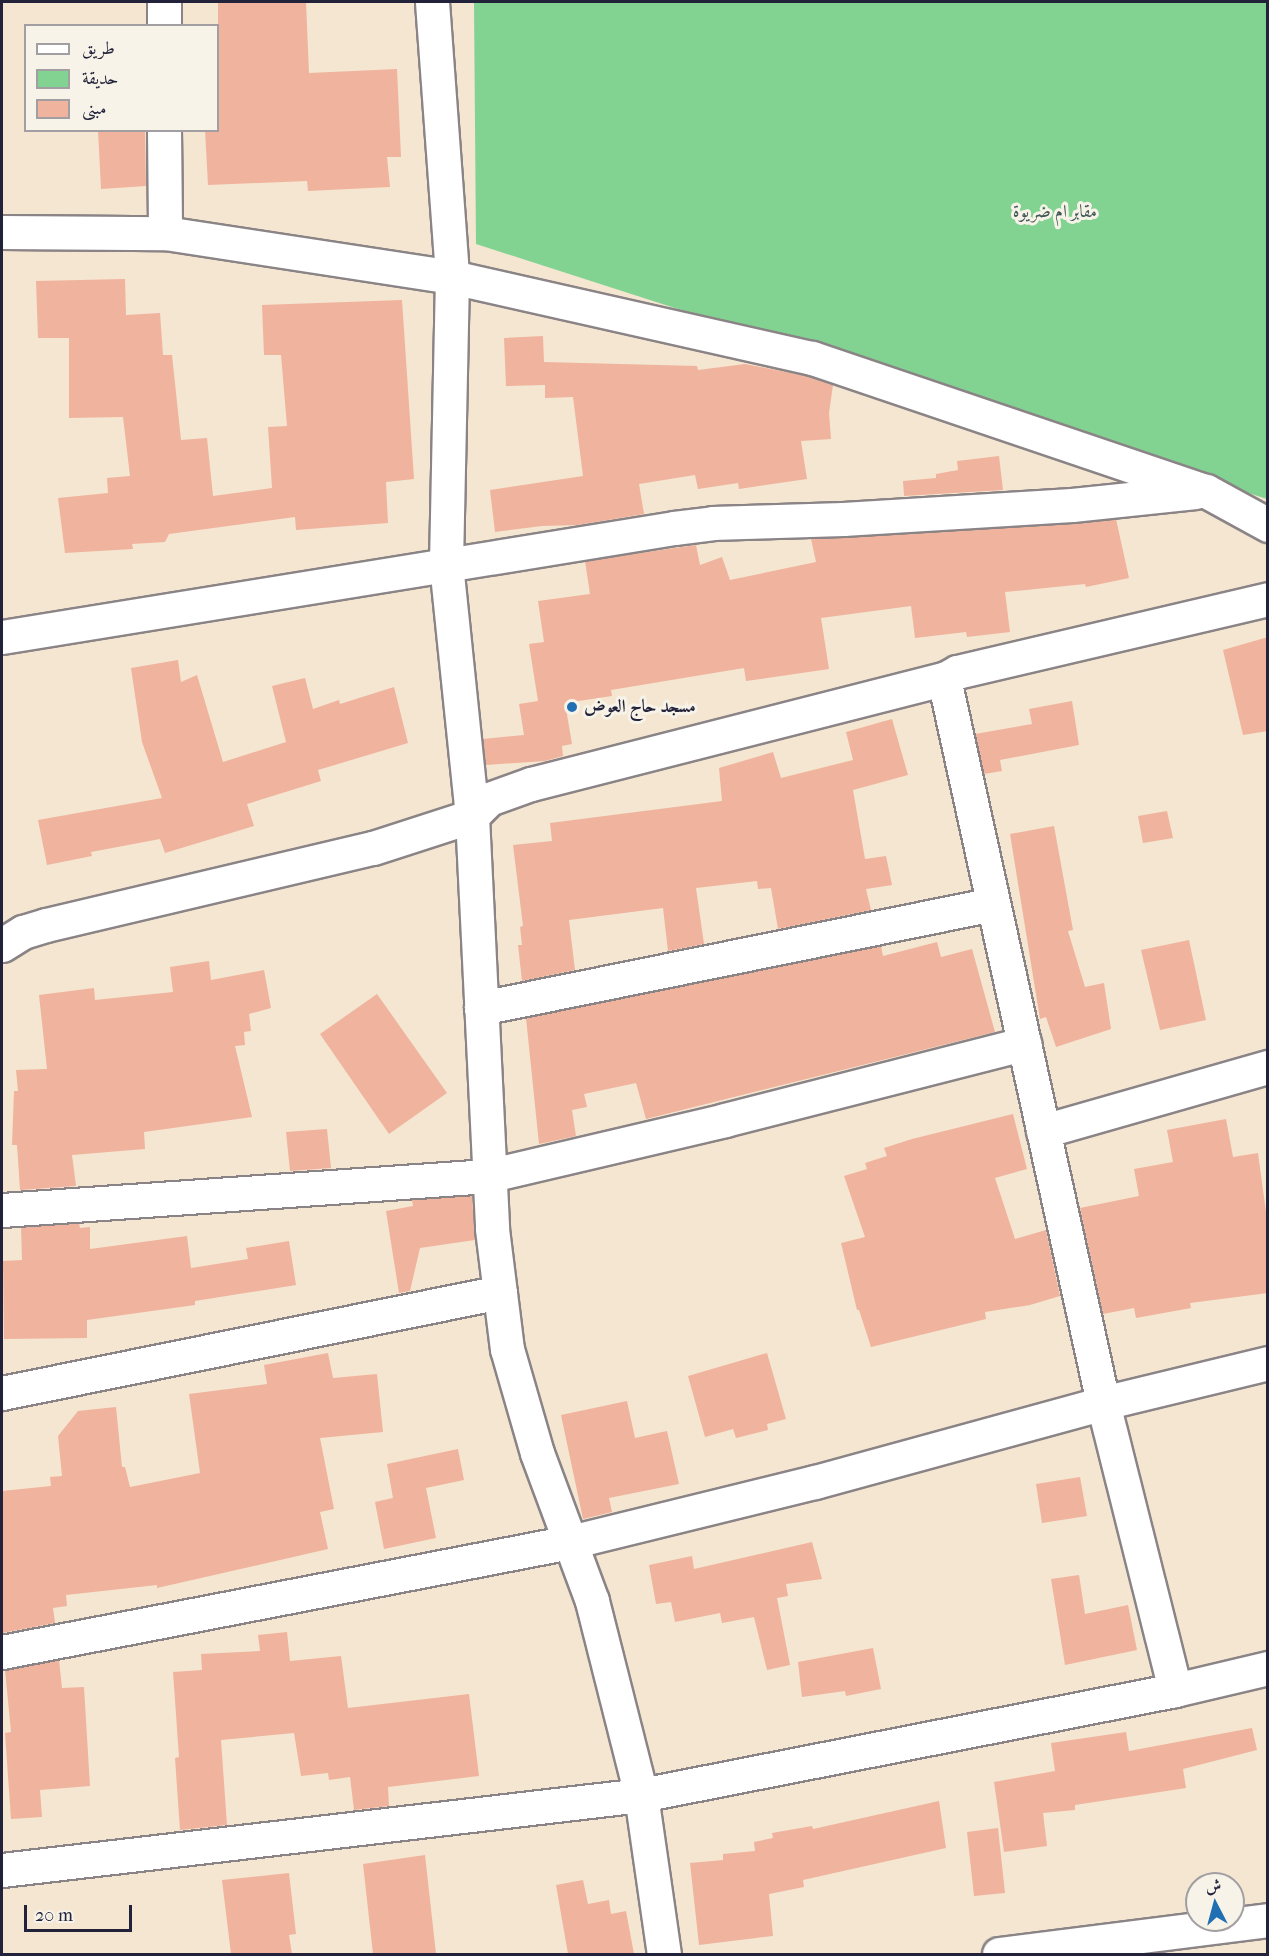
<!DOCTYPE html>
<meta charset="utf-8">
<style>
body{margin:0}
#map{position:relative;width:1269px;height:1956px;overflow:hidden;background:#f4e6d0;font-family:"IM FELL French Canon",Amiri,serif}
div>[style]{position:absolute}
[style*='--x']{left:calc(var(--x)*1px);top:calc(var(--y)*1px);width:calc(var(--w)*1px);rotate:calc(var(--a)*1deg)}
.green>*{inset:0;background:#82d292}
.building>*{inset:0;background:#f0b39e}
.roads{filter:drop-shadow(2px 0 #8b8486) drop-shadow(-2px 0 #8b8486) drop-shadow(0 2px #8b8486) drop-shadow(0 -2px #8b8486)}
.minor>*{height:33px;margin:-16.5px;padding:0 16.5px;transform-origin:16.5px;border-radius:16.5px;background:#fff}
.tertiary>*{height:33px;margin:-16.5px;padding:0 16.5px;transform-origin:16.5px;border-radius:16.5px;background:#fff}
.dots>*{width:16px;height:16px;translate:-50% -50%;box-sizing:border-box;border:3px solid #f7f3e8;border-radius:50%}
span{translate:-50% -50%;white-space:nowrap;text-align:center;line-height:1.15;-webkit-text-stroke:6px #f7f3e8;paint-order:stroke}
.park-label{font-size:18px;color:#3f5755}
.poi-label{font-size:18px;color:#22223b;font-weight:700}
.left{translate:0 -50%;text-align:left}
.frame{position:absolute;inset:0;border:3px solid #22223b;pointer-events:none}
.legend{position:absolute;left:24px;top:24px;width:195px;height:108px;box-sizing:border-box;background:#f7f3e8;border:2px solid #a29fa3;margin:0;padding:8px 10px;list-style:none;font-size:18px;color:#22223b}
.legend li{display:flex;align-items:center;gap:12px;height:30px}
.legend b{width:30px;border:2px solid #a29fa3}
.north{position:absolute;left:1185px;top:1872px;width:60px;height:60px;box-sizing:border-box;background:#f7f3e8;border:2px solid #a29fa3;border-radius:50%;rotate:354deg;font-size:16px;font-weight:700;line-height:24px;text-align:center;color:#22223b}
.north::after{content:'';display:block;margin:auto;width:21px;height:27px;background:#1f6fb2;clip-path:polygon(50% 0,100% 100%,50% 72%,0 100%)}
.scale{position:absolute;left:24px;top:1905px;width:108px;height:27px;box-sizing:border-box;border:3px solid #22223b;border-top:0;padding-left:8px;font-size:18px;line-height:21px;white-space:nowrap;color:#22223b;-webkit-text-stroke:4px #f7f3e8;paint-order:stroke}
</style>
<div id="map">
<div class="green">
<div style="clip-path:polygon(474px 2px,1267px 2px,1267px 499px,476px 244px)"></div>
</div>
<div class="building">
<div style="clip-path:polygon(218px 2px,306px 2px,309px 73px,397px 69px,401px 157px,387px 157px,390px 187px,308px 191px,307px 181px,208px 185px,205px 130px,218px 130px)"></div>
<div style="clip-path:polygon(98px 130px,145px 130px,146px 186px,101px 189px)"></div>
<div style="clip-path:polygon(125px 279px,126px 315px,160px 313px,163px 355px,172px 355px,181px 440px,207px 438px,213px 496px,272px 488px,268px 427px,287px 426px,281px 355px,264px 355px,262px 305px,402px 300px,414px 479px,386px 482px,388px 523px,296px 530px,295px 517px,169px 534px,165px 542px,132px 544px,133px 549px,65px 553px,58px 498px,108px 493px,107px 478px,130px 476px,123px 417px,69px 418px,69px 338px,38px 338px,36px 281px)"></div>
<div style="clip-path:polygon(543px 336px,544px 362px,697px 366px,698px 370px,745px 364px,807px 376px,833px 385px,829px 413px,831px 439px,801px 441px,807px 479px,739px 489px,738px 483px,698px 489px,695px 475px,639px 484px,644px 514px,578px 525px,542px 526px,495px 532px,490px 490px,583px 476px,573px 397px,545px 398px,545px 385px,506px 386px,504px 338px)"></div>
<div style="clip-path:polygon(999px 456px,1003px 490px,904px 496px,903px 481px,936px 478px,936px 474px,958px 470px,957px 461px)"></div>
<div style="clip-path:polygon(1116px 519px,1129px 578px,1086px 587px,1085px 584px,1005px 592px,1010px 632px,967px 637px,966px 632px,915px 638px,911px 606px,821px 618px,829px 669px,746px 681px,744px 668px,611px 690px,612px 696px,565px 703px,572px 744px,562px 746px,563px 756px,545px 761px,486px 765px,483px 739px,524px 735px,519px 704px,538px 701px,529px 644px,544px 642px,538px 601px,590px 594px,585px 561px,696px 545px,700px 565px,722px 557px,730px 580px,816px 562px,811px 539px)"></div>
<div style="clip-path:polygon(1268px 637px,1268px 731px,1243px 735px,1223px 650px)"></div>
<div style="clip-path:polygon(178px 660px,181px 682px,197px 675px,223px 762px,286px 742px,272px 686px,305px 678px,313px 709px,339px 700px,340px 704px,394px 687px,408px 743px,318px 770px,321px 781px,247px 804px,254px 826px,165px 853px,160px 839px,91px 852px,92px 856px,47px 865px,38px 820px,162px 798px,142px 742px,131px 668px)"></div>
<div style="clip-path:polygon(1072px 701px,1079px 745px,1000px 760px,1002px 771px,984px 774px,975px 734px,1032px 724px,1029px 709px)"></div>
<div style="clip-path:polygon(892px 719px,908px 775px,853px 790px,865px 859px,886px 856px,892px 885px,866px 889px,871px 910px,778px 929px,771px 888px,758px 889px,757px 881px,696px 888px,704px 944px,668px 951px,663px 908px,569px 920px,575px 970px,522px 981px,518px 945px,522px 945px,520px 927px,523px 926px,513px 845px,552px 841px,550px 823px,722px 801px,719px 768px,773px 752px,781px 778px,853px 760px,846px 732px)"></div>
<div style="clip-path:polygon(1167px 811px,1173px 838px,1143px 843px,1138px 816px)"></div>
<div style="clip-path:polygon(1054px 826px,1073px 930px,1068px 931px,1085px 987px,1104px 983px,1111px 1029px,1056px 1047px,1046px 1017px,1040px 1019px,1010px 834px)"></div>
<div style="clip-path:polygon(1189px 940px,1206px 1020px,1160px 1030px,1141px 950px)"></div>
<div style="clip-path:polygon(937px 942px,941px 957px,972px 949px,995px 1032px,646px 1119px,636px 1083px,584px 1094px,587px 1107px,572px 1110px,576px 1136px,539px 1144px,526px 1018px,881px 946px,883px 956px)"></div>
<div style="clip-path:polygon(209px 961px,211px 980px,264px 970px,271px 1008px,249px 1014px,251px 1031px,244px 1032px,245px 1045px,235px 1046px,252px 1117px,144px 1132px,145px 1149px,72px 1155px,76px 1186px,20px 1190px,17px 1145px,12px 1145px,14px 1091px,18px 1091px,16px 1070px,47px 1069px,39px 995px,94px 988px,95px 1000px,173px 992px,170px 967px)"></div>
<div style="clip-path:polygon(377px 994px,447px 1093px,389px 1134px,320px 1034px)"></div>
<div style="clip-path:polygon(1013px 1114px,1027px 1169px,995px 1178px,1015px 1239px,1046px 1230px,1060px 1296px,1030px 1305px,985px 1312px,986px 1319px,871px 1347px,859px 1310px,857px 1310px,841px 1243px,865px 1237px,844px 1176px,867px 1169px,865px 1163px,887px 1156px,884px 1148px,912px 1139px)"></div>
<div style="clip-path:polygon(1226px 1119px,1233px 1157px,1258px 1153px,1268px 1227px,1268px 1293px,1190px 1303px,1191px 1308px,1136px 1318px,1134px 1308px,1103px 1314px,1080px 1208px,1139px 1196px,1134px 1169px,1173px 1162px,1167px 1130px)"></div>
<div style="clip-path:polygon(327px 1129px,331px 1168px,290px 1171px,286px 1132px)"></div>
<div style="clip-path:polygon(472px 1196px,475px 1240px,420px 1248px,410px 1291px,399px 1293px,386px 1211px,413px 1206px,412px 1200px)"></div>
<div style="clip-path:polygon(79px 1223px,80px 1228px,90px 1227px,90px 1249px,187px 1236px,191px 1268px,248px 1259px,246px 1248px,289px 1241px,296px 1285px,195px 1301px,195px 1305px,87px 1320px,87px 1338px,4px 1339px,3px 1261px,22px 1260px,21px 1227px)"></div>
<div style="clip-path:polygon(328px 1353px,333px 1378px,377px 1374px,383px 1432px,320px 1438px,334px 1509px,320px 1512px,328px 1549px,157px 1588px,157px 1585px,66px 1595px,67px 1606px,53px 1608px,55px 1623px,2px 1633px,2px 1491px,51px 1486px,50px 1477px,62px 1476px,58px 1436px,78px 1411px,116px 1407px,122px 1467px,125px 1467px,130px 1487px,200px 1473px,189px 1394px,267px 1384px,264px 1365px)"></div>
<div style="clip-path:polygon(767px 1353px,786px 1419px,767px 1424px,768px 1430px,736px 1438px,733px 1429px,705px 1437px,688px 1376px)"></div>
<div style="clip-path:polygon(627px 1401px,635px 1438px,667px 1431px,679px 1484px,609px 1498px,612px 1512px,583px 1519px,561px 1415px)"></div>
<div style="clip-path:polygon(458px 1449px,464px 1480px,426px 1488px,436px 1538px,384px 1549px,375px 1502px,393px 1498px,387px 1464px)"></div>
<div style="clip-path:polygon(1080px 1477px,1087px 1516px,1042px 1523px,1036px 1484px)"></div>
<div style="clip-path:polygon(812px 1542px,822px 1579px,786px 1584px,788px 1596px,777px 1598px,790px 1665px,767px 1670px,754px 1617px,722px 1623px,720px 1613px,675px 1622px,671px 1602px,656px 1604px,649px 1565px,692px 1556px,694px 1569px)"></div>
<div style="clip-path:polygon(1079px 1575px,1085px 1614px,1128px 1605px,1137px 1650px,1065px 1665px,1051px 1579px)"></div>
<div style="clip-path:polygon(287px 1632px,290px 1661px,341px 1656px,348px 1708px,469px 1694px,479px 1776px,388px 1787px,389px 1806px,354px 1810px,350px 1777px,329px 1780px,328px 1773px,301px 1776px,294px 1733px,221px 1740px,227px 1825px,180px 1830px,175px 1758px,179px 1757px,173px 1672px,202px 1670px,201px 1654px,260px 1651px,258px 1635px)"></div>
<div style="clip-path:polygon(873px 1648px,881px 1689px,846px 1696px,845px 1691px,802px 1697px,798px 1662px)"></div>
<div style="clip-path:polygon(59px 1660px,62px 1688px,84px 1687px,90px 1786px,40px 1790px,42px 1817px,11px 1819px,5px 1733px,11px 1732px,5px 1670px)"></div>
<div style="clip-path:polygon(1252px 1728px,1257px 1750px,1183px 1769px,1186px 1788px,1075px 1805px,1075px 1810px,1043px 1813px,1047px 1846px,1004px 1852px,994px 1782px,1055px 1771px,1051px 1743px,1126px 1732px,1129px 1751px)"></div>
<div style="clip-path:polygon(939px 1801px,946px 1848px,803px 1880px,804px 1887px,769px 1894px,773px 1936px,699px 1945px,690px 1863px,723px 1860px,723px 1854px,755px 1851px,754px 1842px,773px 1838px,772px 1833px,812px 1826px,813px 1829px)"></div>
<div style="clip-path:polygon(998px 1828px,1005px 1893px,974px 1896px,967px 1832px)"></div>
<div style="clip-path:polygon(425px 1855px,436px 1954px,373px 1954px,363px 1864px)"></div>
<div style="clip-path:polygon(289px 1873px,296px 1934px,289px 1935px,292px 1954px,231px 1954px,222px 1880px)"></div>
<div style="clip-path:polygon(583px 1880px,588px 1904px,609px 1900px,611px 1914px,626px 1911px,634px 1954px,568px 1954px,556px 1885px)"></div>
</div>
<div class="roads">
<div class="minor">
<div style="--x:164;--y:2;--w:24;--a:90"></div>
<div style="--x:432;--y:2;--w:276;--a:85.8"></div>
<div style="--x:452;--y:277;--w:287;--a:91.2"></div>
<div style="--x:446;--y:564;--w:253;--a:84.1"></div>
<div style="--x:472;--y:816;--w:413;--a:87.2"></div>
<div style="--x:492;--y:1229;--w:121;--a:82.9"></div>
<div style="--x:507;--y:1349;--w:108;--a:73.9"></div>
<div style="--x:537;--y:1453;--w:158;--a:69.6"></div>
<div style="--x:592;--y:1601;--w:200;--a:75.8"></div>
<div style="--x:641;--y:1795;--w:161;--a:81.8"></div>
<div style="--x:164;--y:130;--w:103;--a:89.4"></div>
<div style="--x:2;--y:232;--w:163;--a:0.4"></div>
<div style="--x:165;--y:233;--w:290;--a:8.7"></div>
<div style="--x:452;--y:277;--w:369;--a:12.7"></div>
<div style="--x:812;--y:358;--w:416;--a:18.7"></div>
<div style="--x:1206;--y:491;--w:71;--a:28.7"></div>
<div style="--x:2;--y:637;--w:681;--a:-9.21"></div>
<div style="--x:674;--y:528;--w:38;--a:-7"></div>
<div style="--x:712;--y:523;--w:131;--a:-1.7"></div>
<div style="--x:843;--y:519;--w:229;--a:-3.5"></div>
<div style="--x:1072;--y:505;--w:124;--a:-6"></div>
<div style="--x:944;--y:679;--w:741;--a:77.61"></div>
<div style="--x:1103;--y:1403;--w:296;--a:75.9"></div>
<div style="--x:2;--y:945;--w:25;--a:-32"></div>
<div style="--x:23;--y:932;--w:24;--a:-17"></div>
<div style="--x:46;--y:925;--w:336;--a:-13.3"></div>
<div style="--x:373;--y:848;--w:104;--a:-17.9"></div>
<div style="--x:472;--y:816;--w:24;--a:-45"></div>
<div style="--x:489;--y:799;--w:45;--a:-19.7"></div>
<div style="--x:531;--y:784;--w:426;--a:-14.3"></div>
<div style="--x:944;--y:679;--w:15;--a:-28"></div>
<div style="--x:957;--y:672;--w:319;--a:-13.2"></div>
<div style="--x:481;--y:1008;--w:522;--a:-11.48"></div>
<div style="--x:1043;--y:1131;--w:234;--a:-15.9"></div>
<div style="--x:2;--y:1210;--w:486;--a:-4"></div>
<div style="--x:487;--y:1176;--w:244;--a:-13.2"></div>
<div style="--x:725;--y:1120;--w:309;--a:-14.3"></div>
<div style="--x:2;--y:1393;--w:508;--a:-11.46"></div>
<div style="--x:2;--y:1652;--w:579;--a:-10.96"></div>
<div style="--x:570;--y:1542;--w:252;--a:-13.8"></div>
<div style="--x:815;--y:1482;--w:299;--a:-15.3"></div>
<div style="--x:1103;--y:1403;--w:170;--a:-13.6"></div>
<div style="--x:2;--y:1870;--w:643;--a:-6.69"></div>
<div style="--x:641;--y:1795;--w:544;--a:-11.12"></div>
<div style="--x:1175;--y:1690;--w:96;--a:-13.3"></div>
</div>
<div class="tertiary">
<div style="--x:999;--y:1954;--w:271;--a:-7.2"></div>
</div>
</div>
<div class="dots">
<div style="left:572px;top:707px;background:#1f6fb2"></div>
</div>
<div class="park-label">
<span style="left:1055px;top:212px">مقابر ام ضريوة</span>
</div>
<div class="poi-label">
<span class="left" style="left:584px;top:707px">مسجد حاج العوض</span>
</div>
<div class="frame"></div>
<ul class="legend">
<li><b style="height:8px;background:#fff"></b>طريق</li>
<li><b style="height:16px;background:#82d292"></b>حديقة</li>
<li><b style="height:16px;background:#f0b39e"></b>مبنى</li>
</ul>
<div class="north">ش</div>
<div class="scale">20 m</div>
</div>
